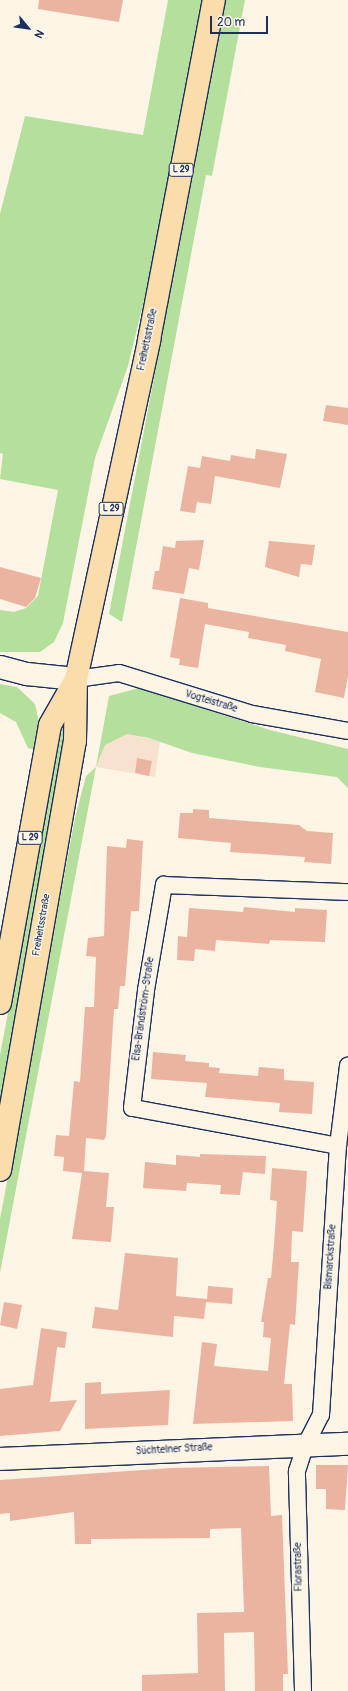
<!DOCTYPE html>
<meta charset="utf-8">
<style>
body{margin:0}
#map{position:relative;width:348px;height:1691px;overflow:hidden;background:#fcf5e5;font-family:Pangolin,sans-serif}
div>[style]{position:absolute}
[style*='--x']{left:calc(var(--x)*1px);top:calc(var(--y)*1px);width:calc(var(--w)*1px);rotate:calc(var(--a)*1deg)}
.built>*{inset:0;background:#f7e2d0}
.green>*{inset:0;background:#b4df9d}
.building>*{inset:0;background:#ebb4a0}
.roads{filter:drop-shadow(1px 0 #1b2f5e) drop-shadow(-1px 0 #1b2f5e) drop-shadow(0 1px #1b2f5e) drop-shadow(0 -1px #1b2f5e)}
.minor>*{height:16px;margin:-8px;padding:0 8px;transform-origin:8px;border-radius:8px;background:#fcf5e5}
.secondary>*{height:22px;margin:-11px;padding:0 11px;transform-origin:11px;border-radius:11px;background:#fcf5e5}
.primary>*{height:22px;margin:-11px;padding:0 11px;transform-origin:11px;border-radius:11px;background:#fbddab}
span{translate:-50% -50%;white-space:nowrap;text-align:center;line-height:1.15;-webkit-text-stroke:3px #fcf5e5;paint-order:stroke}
.shield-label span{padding:1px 3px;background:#fcf5e5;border:1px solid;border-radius:3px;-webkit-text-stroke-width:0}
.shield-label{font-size:9px;color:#1b2f5e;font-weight:700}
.street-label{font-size:10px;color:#1b2f5e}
.north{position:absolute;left:8px;top:8px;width:40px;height:40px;-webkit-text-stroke:3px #fcf5e5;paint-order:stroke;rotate:119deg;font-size:11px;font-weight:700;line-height:16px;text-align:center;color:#1b2f5e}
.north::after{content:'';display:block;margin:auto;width:14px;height:18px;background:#1b2f5e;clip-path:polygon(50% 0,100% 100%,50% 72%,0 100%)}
.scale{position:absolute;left:210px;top:16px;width:58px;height:18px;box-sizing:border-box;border:2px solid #1b2f5e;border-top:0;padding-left:5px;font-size:12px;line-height:14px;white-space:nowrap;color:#1b2f5e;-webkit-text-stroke:3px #fcf5e5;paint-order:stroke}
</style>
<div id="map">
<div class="built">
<div style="clip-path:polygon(127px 734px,160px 741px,155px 777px,96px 767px,105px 745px)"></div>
</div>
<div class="green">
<div style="clip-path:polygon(168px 0,204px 0,151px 271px,128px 366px,95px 458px,63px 623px,54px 642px,40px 652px,0 652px,0 610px,14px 612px,26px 608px,38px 596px,58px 490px,0 479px,3px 454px,0 453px,0 214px,25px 116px,143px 135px)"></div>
<div style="clip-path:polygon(226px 0,245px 0,212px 176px,206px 175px,122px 622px,109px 614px)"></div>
<div style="clip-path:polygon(0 684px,17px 687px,35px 704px,41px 731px,39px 751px,28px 748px,16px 722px,0 713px)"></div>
<div style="clip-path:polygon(139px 688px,270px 730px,348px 749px,348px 788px,337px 777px,260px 767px,192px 753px,149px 738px,127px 734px,105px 745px,96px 767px,0 1273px,0 1219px,75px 818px,86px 776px,96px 767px,109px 696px)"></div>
<div style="clip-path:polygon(66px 727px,40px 874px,35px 937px,0 1123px,0 1055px,62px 729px)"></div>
</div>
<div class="building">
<div style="clip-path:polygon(39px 0,123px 0,119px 22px,38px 9px)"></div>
<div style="clip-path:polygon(326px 405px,348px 408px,348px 425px,323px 421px)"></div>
<div style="clip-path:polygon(256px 449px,287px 454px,280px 488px,215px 476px,211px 504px,197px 502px,195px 513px,180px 511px,188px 466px,200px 468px,202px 456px,230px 461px,231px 455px,255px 459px)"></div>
<div style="clip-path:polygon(204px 540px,199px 570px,189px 568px,184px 594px,152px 589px,155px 571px,159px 571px,163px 546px,175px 548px,176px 541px)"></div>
<div style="clip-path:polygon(269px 541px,315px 545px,312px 565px,301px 564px,299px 577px,265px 567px)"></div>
<div style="clip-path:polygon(0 567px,41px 578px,35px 598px,26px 607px,0 599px)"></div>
<div style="clip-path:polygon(180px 598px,208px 603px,208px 608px,348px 632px,348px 676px,344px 698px,315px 692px,321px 659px,285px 651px,286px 645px,248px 638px,249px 632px,205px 624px,198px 668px,179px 665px,180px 659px,170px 657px)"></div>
<div style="clip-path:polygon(137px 758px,152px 761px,149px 776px,135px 773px)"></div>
<div style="clip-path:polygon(193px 809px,209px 810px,209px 818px,299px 825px,307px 831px,333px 833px,331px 864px,304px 862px,305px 857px,230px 852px,231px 843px,178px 838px,180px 813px,193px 813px)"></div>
<div style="clip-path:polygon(127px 839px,143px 841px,139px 911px,131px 911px,125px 986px,120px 986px,118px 1009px,114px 1009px,106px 1136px,104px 1140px,86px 1138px,84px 1171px,109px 1173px,106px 1207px,114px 1207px,111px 1242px,72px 1239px,82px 1173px,63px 1171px,64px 1157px,54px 1156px,56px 1135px,69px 1136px,74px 1081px,80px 1082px,85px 1007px,94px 1007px,96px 957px,86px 956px,88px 938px,104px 936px,107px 846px,126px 848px)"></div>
<div style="clip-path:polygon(244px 907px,295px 912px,295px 908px,327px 910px,325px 942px,270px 940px,269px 944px,216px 940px,215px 951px,195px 949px,194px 961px,177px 960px,178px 936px,187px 937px,189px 908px,243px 912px)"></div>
<div style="clip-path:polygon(153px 1052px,186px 1055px,185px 1061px,209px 1063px,209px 1067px,220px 1068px,219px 1073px,258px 1076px,259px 1067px,284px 1069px,284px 1080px,314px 1082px,312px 1114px,279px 1112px,280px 1103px,205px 1097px,207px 1083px,151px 1079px)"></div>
<div style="clip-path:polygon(200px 1154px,266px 1156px,265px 1174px,243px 1172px,240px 1195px,220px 1194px,221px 1185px,187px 1183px,186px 1191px,143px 1188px,145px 1162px,176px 1165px,176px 1155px,200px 1157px)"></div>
<div style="clip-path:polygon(272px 1168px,307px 1171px,303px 1232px,292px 1231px,291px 1262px,299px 1262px,295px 1325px,290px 1324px,284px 1384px,292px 1384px,293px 1421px,193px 1424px,202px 1342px,217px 1344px,214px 1366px,268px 1371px,271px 1338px,263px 1337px,264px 1322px,261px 1322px,268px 1278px,271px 1278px,274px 1245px,277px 1201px,270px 1200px)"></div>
<div style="clip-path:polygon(125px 1253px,178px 1258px,176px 1296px,207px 1299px,208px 1286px,233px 1288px,232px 1304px,206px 1302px,204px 1319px,174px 1316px,173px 1337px,92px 1328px,95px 1307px,118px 1310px)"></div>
<div style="clip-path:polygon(4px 1302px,22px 1305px,17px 1329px,0 1325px)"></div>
<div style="clip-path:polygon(41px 1328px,67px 1332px,65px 1348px,57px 1347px,50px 1402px,77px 1400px,60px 1431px,0 1436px,0 1389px,33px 1385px)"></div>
<div style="clip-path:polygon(101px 1382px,101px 1394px,170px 1390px,168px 1425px,85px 1429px,85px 1383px)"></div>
<div style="clip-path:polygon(316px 1465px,348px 1465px,345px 1510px,326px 1509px,326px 1489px,316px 1489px)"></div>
<div style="clip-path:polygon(269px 1466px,271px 1516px,282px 1515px,288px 1674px,283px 1674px,283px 1691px,255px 1691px,254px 1632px,224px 1633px,225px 1691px,142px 1691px,142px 1675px,198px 1673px,197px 1613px,244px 1612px,241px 1528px,210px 1529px,210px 1538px,91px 1539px,91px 1544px,75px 1544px,74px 1512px,10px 1521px,10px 1513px,0 1514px,0 1480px,171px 1468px)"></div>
</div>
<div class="roads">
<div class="minor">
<div style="--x:76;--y:679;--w:43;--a:-7.9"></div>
<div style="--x:119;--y:673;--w:139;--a:17.1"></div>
<div style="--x:252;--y:714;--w:97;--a:10"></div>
<div style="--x:338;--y:1146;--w:209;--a:-169.5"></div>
<div style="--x:132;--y:1108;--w:119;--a:-83.2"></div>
<div style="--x:146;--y:990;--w:107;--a:-80.3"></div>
<div style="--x:164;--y:885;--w:184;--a:2.2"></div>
<div style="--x:303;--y:1691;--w:220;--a:-91.6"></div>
<div style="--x:297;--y:1471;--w:28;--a:-72"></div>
<div style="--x:306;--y:1444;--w:33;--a:-63"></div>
<div style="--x:321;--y:1415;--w:270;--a:-86.4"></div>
<div style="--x:338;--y:1146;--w:81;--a:-82.9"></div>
</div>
<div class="secondary">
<div style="--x:0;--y:667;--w:28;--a:15"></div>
<div style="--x:27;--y:674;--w:49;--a:5.8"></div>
<div style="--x:0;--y:1459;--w:348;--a:-2.5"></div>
</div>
<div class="primary">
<div style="--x:0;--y:1003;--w:282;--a:-79.8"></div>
<div style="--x:50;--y:725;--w:51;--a:-60.4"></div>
<div style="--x:0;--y:1170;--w:436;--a:-80.1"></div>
<div style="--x:75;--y:741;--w:62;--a:-89.1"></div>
<div style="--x:76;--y:679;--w:347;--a:-77.8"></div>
<div style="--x:149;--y:340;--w:346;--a:-79.2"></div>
</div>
</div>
<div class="shield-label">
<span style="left:181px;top:170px">L 29</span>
<span style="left:111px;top:509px">L 29</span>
<span style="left:30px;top:838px">L 29</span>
</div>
<div class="street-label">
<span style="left:148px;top:340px;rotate:-78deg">Freiheitsstraße</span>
<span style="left:211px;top:702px;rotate:17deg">Vogteistraße</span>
<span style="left:42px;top:925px;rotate:-80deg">Freiheitsstraße</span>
<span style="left:144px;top:1009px;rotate:-82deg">Elsa-Brändström-Straße</span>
<span style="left:331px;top:1257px;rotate:-86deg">Bismarckstraße</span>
<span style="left:174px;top:1450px;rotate:-3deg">Süchtelner Straße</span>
<span style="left:299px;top:1567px;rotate:-91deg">Florastraße</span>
</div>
<div class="north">N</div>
<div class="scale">20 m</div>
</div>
